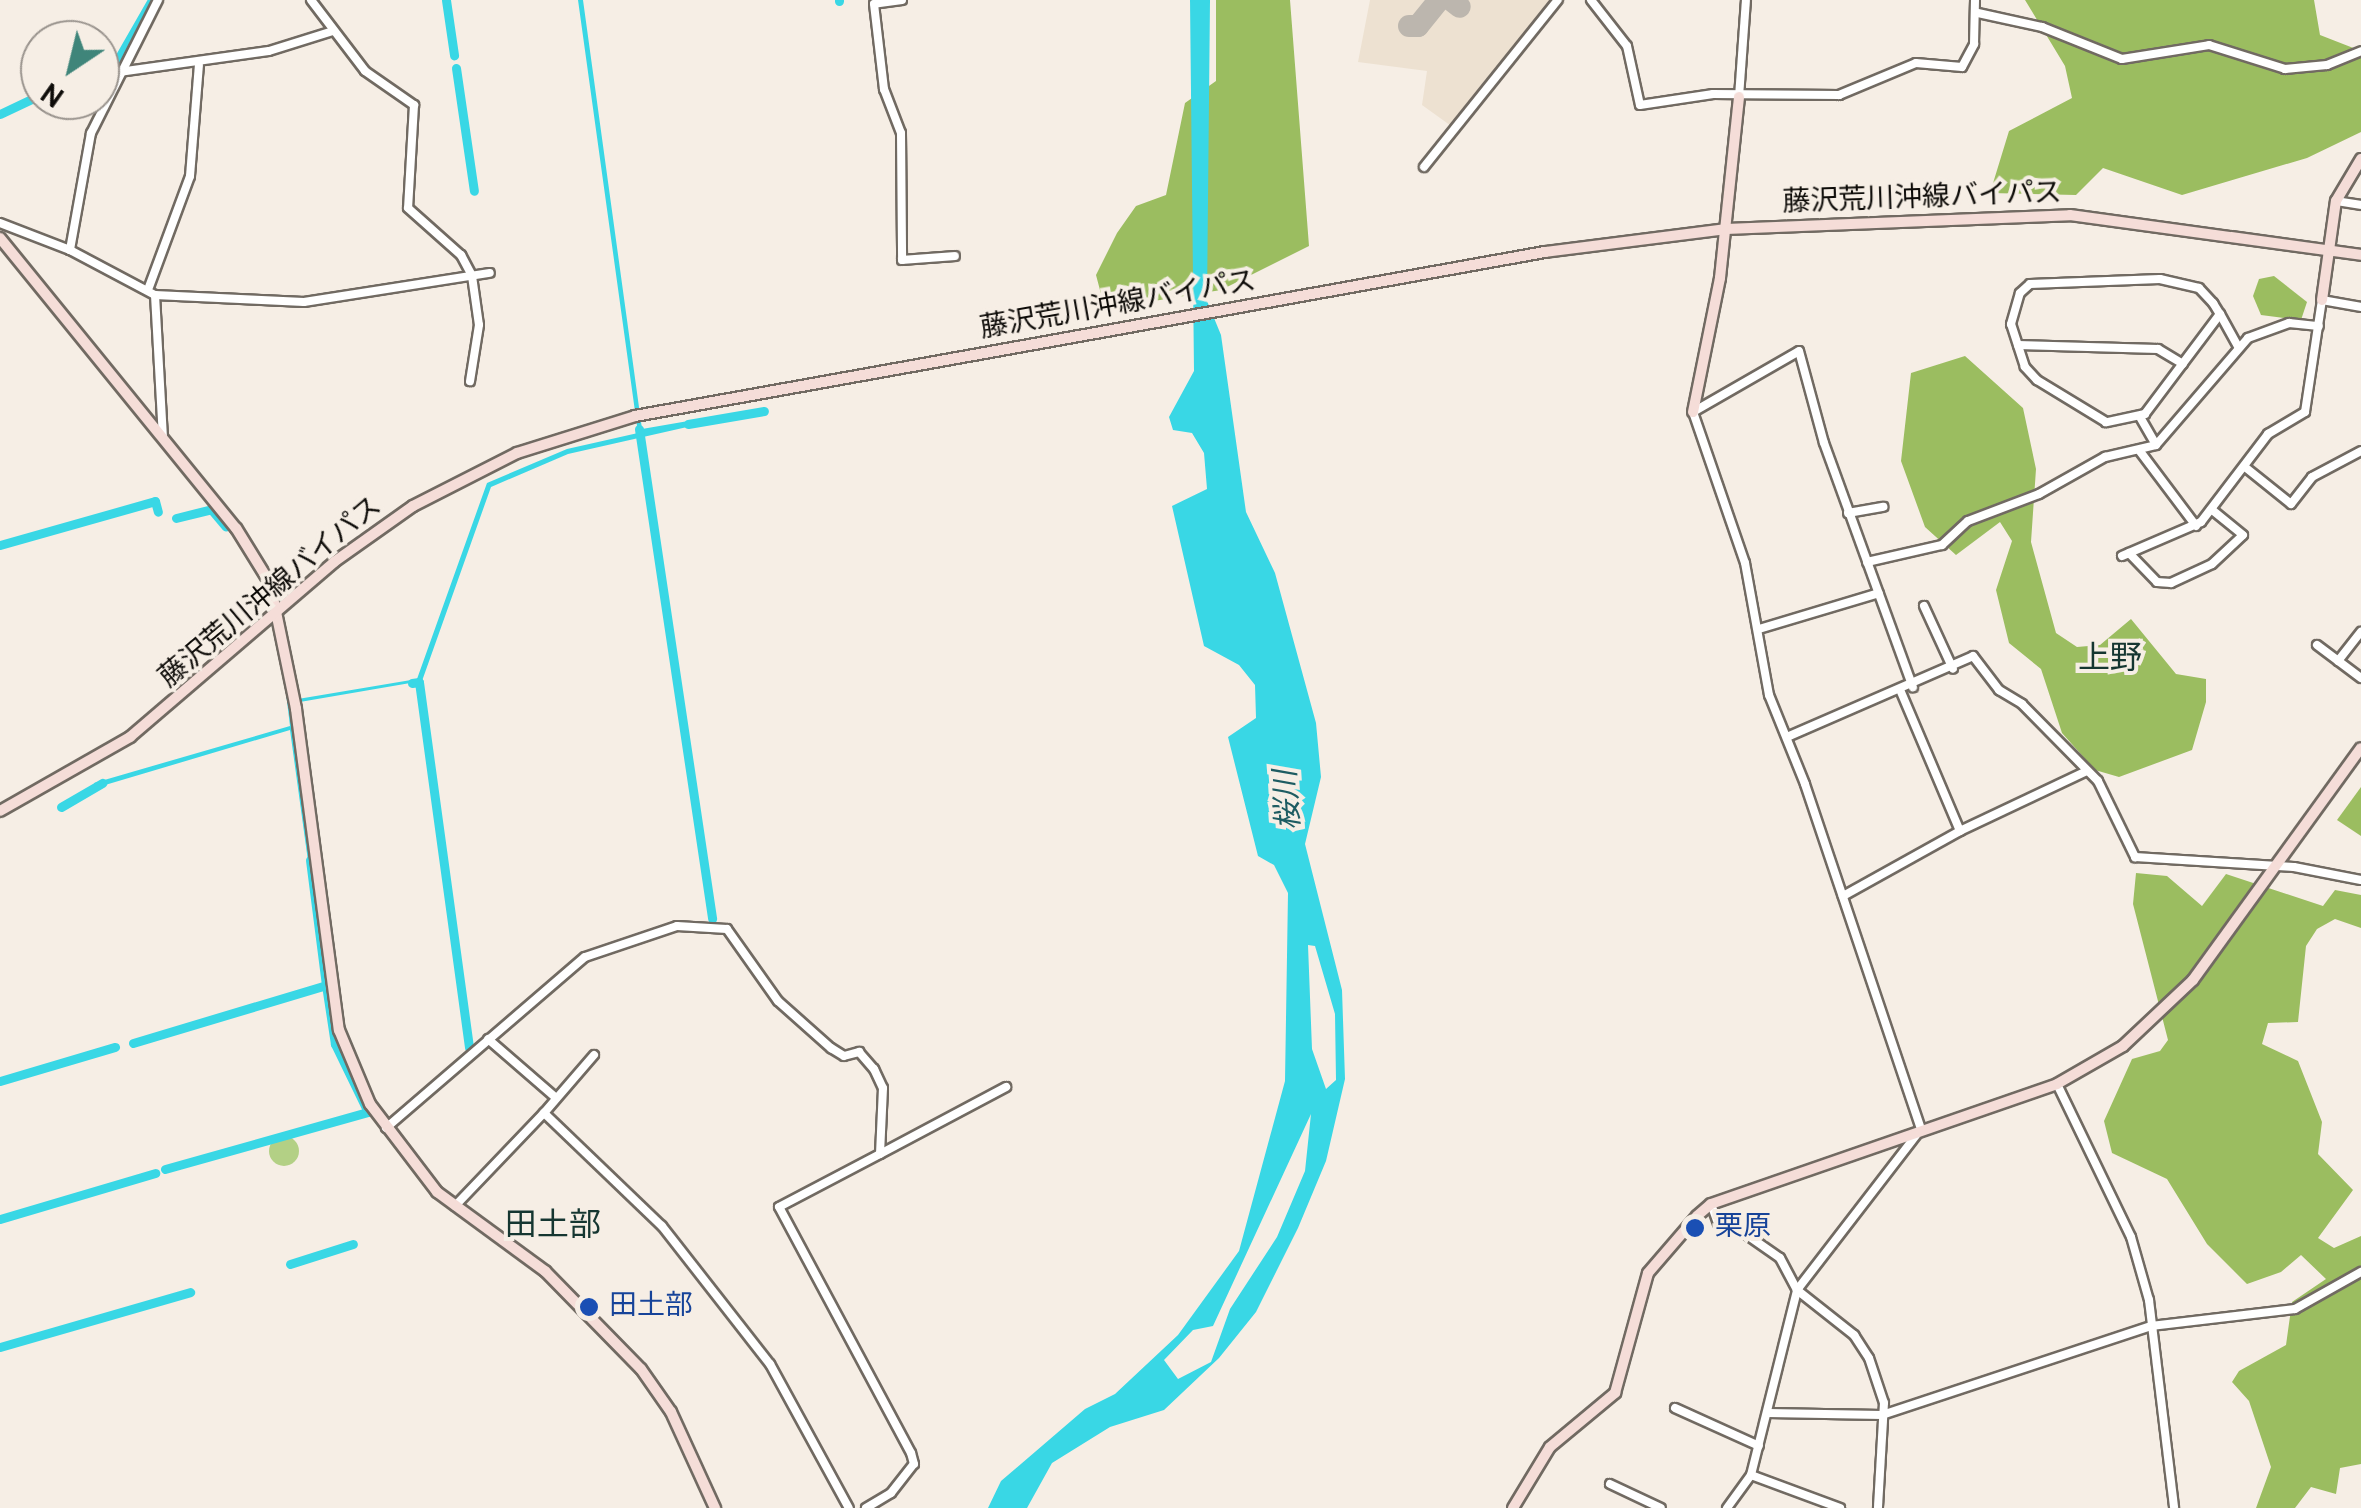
<!DOCTYPE html>
<meta charset="utf-8">
<style>
body{margin:0}
#map{position:relative;width:2361px;height:1508px;overflow:hidden;background:#f6eee5;font-family:Overpass,"Noto Sans JP",sans-serif}
div>[style]{position:absolute}
[style*='--x']{left:calc(var(--x)*1px);top:calc(var(--y)*1px);width:calc(var(--w)*1px);rotate:calc(var(--a)*1deg)}
.built>*{inset:0;background:#ede1d1}
.green>*{inset:0;background:#b3d085}
.round{border-radius:50%}
.forest>*{inset:0;background:#9bbd60}
.water>*{inset:0;background:#39d7e5}
.canal>*{height:9px;margin:-4.5px;padding:0 4.5px;transform-origin:4.5px;border-radius:4.5px;background:#39d7e5}
.taxiway>*{height:22px;margin:-11px;padding:0 11px;transform-origin:11px;border-radius:11px;background:#bcb6ae}
.roads{filter:drop-shadow(2px 0 #716a62) drop-shadow(-2px 0 #716a62) drop-shadow(0 2px #716a62) drop-shadow(0 -2px #716a62)}
.street>*{height:8px;margin:-4px;padding:0 4px;transform-origin:4px;border-radius:4px;background:#fff}
.secondary>*{height:10px;margin:-5px;padding:0 5px;transform-origin:5px;border-radius:5px;background:#f5ddd8}
.dots>*{width:28px;height:28px;translate:-50% -50%;box-sizing:border-box;border:5px solid #f6eee5;border-radius:50%}
span{translate:-50% -50%;white-space:nowrap;text-align:center;line-height:1.15;-webkit-text-stroke:8px #f6eee5;paint-order:stroke}
.street-label{font-size:28px;color:#0d0b08}
.transit-label{font-size:28px;color:#164399}
.left{translate:0 -50%;text-align:left}
.water-label{font-size:30px;color:#1e5c62;font-style:italic}
.quarter-label{font-size:32px;color:#153631}
.north{position:absolute;left:20px;top:20px;width:100px;height:100px;box-sizing:border-box;background:#f6eee5;border:2px solid #99938d;border-radius:50%;rotate:215deg;font-size:28px;font-weight:700;line-height:40px;text-align:center;color:#0d0b08}
.north::after{content:'';display:block;margin:auto;width:35px;height:45px;background:#3f857a;clip-path:polygon(50% 0,100% 100%,50% 72%,0 100%)}
</style>
<div id="map">
<div class="built">
<div style="clip-path:polygon(1370px 0,1554px 0,1454px 128px,1422px 105px,1427px 71px,1358px 62px)"></div>
</div>
<div class="green">
<div class="round" style="left:269px;top:1136px;width:30px;height:30px"></div>
</div>
<div class="forest">
<div style="clip-path:polygon(1216px 0,1290px 0,1309px 246px,1221px 290px,1105px 309px,1096px 275px,1117px 233px,1136px 206px,1166px 195px,1185px 103px,1216px 81px)"></div>
<div style="clip-path:polygon(2025px 0,2314px 0,2320px 35px,2361px 51px,2361px 132px,2307px 158px,2182px 195px,2103px 168px,2076px 195px,1990px 193px,2009px 131px,2072px 98px,2065px 66px)"></div>
<div style="clip-path:polygon(2274px 276px,2307px 302px,2301px 320px,2261px 315px,2253px 296px,2259px 279px)"></div>
<div style="clip-path:polygon(1965px 356px,2023px 408px,2036px 469px,2031px 542px,2056px 633px,2077px 647px,2100px 645px,2131px 619px,2176px 674px,2206px 679px,2206px 702px,2192px 750px,2119px 777px,2095px 770px,2062px 733px,2041px 669px,2009px 643px,1996px 590px,2012px 541px,2000px 522px,1956px 555px,1925px 527px,1901px 461px,1911px 373px)"></div>
<div style="clip-path:polygon(2361px 787px,2361px 836px,2337px 820px)"></div>
<div style="clip-path:polygon(2136px 873px,2167px 876px,2202px 906px,2226px 874px,2323px 906px,2335px 890px,2361px 895px,2361px 928px,2335px 919px,2317px 929px,2306px 946px,2298px 1022px,2268px 1023px,2262px 1044px,2298px 1061px,2322px 1122px,2318px 1154px,2353px 1190px,2318px 1238px,2334px 1248px,2361px 1236px,2361px 1464px,2340px 1468px,2336px 1494px,2311px 1487px,2295px 1508px,2256px 1508px,2271px 1467px,2249px 1401px,2232px 1382px,2239px 1371px,2286px 1345px,2292px 1302px,2326px 1279px,2301px 1255px,2281px 1272px,2247px 1284px,2207px 1244px,2167px 1179px,2112px 1153px,2104px 1121px,2132px 1059px,2160px 1051px,2168px 1040px,2133px 904px)"></div>
</div>
<div class="water">
<div style="clip-path:polygon(578px 0,583px 0,642px 429px,694px 420px,696px 425px,568px 454px,491px 487px,422px 681px,294px 703px,313px 860px,308px 861px,290px 730px,95px 788px,94px 783px,290px 726px,281px 652px,292px 700px,417px 679px,487px 483px,567px 449px,638px 433px)"></div>
<div style="clip-path:polygon(evenodd,1190px 0,1210px 0,1207px 301px,1221px 335px,1246px 512px,1275px 573px,1316px 723px,1321px 777px,1305px 844px,1342px 990px,1345px 1079px,1326px 1161px,1298px 1228px,1256px 1312px,1219px 1358px,1164px 1410px,1110px 1427px,1052px 1463px,1027px 1508px,988px 1508px,1001px 1481px,1085px 1409px,1115px 1394px,1178px 1335px,1239px 1251px,1285px 1081px,1288px 893px,1274px 865px,1258px 856px,1228px 737px,1256px 718px,1255px 685px,1239px 665px,1204px 646px,1172px 506px,1207px 489px,1204px 453px,1192px 433px,1173px 430px,1169px 417px,1194px 371px,1190px 0,1308px 945px,1315px 946px,1335px 1014px,1336px 1080px,1326px 1089px,1312px 1049px,1308px 945px,1190px 0,1311px 1114px,1305px 1171px,1277px 1237px,1230px 1309px,1211px 1362px,1178px 1379px,1164px 1360px,1193px 1330px,1213px 1326px,1311px 1114px)"></div>
</div>
<div class="canal">
<div style="--x:446;--y:0;--w:56;--a:81.7"></div>
<div style="--x:839;--y:0;--w:1;--a:90"></div>
<div style="--x:117;--y:61;--w:70;--a:-60.2"></div>
<div style="--x:100;--y:67;--w:5;--a:-22"></div>
<div style="--x:456;--y:68;--w:124;--a:81.7"></div>
<div style="--x:0;--y:114;--w:44;--a:-25.4"></div>
<div style="--x:688;--y:424;--w:77;--a:-9.7"></div>
<div style="--x:639;--y:429;--w:495;--a:81.5"></div>
<div style="--x:176;--y:518;--w:36;--a:-14"></div>
<div style="--x:211;--y:509;--w:23;--a:50"></div>
<div style="--x:0;--y:545;--w:161;--a:-15.8"></div>
<div style="--x:155;--y:501;--w:11;--a:75"></div>
<div style="--x:412;--y:683;--w:7;--a:-8"></div>
<div style="--x:419;--y:682;--w:369;--a:82.2"></div>
<div style="--x:61;--y:807;--w:48;--a:-30.3"></div>
<div style="--x:133;--y:1043;--w:202;--a:-16.7"></div>
<div style="--x:326;--y:985;--w:126;--a:-97.3"></div>
<div style="--x:0;--y:1081;--w:120;--a:-16.5"></div>
<div style="--x:165;--y:1169;--w:211;--a:-15.7"></div>
<div style="--x:368;--y:1112;--w:76;--a:-115.9"></div>
<div style="--x:335;--y:1044;--w:60;--a:-98.7"></div>
<div style="--x:0;--y:1219;--w:162;--a:-16.5"></div>
<div style="--x:290;--y:1264;--w:66;--a:-17.6"></div>
<div style="--x:0;--y:1347;--w:198;--a:-16.1"></div>
</div>
<div class="taxiway">
<div style="--x:1451;--y:0;--w:11;--a:38"></div>
<div style="--x:1409;--y:26;--w:9;--a:0"></div>
<div style="--x:1418;--y:26;--w:33;--a:-51"></div>
</div>
<div class="roads">
<div class="street">
<div style="--x:158;--y:0;--w:149;--a:116.7"></div>
<div style="--x:91;--y:133;--w:119;--a:100.2"></div>
<div style="--x:70;--y:250;--w:96;--a:27.9"></div>
<div style="--x:155;--y:295;--w:142;--a:86.8"></div>
<div style="--x:311;--y:0;--w:89;--a:52.7"></div>
<div style="--x:365;--y:71;--w:60;--a:34.8"></div>
<div style="--x:414;--y:105;--w:103;--a:93.3"></div>
<div style="--x:408;--y:208;--w:71;--a:41.6"></div>
<div style="--x:461;--y:255;--w:24;--a:62"></div>
<div style="--x:472;--y:276;--w:49;--a:81.9"></div>
<div style="--x:479;--y:325;--w:57;--a:99.1"></div>
<div style="--x:902;--y:0;--w:28;--a:172"></div>
<div style="--x:874;--y:4;--w:86;--a:83.3"></div>
<div style="--x:884;--y:89;--w:47;--a:68.9"></div>
<div style="--x:901;--y:133;--w:127;--a:89.5"></div>
<div style="--x:902;--y:260;--w:53;--a:-4.3"></div>
<div style="--x:1591;--y:0;--w:58;--a:52"></div>
<div style="--x:1627;--y:46;--w:60;--a:77.6"></div>
<div style="--x:1640;--y:105;--w:74;--a:-8.6"></div>
<div style="--x:1713;--y:94;--w:126;--a:0.5"></div>
<div style="--x:1839;--y:95;--w:83;--a:-22.6"></div>
<div style="--x:1916;--y:63;--w:46;--a:5"></div>
<div style="--x:1962;--y:67;--w:26;--a:-62"></div>
<div style="--x:1974;--y:44;--w:44;--a:-88.7"></div>
<div style="--x:1978;--y:13;--w:66;--a:12.3"></div>
<div style="--x:2042;--y:27;--w:86;--a:21.8"></div>
<div style="--x:2122;--y:59;--w:88;--a:-9.1"></div>
<div style="--x:2209;--y:45;--w:80;--a:17.5"></div>
<div style="--x:2285;--y:69;--w:42;--a:-5.4"></div>
<div style="--x:2327;--y:65;--w:37;--a:-22"></div>
<div style="--x:119;--y:72;--w:151;--a:-8"></div>
<div style="--x:269;--y:51;--w:67;--a:-17.4"></div>
<div style="--x:1739;--y:97;--w:97;--a:-85.9"></div>
<div style="--x:1424;--y:167;--w:214;--a:-51.3"></div>
<div style="--x:2336;--y:201;--w:25;--a:9"></div>
<div style="--x:0;--y:223;--w:75;--a:21.1"></div>
<div style="--x:149;--y:287;--w:118;--a:-69.7"></div>
<div style="--x:190;--y:176;--w:111;--a:-85.4"></div>
<div style="--x:155;--y:295;--w:149;--a:2.7"></div>
<div style="--x:304;--y:302;--w:188;--a:-8.9"></div>
<div style="--x:2220;--y:314;--w:125;--a:126.9"></div>
<div style="--x:2145;--y:414;--w:40;--a:168"></div>
<div style="--x:2106;--y:422;--w:81;--a:-148.7"></div>
<div style="--x:2037;--y:380;--w:18;--a:-133"></div>
<div style="--x:2025;--y:367;--w:45;--a:-108"></div>
<div style="--x:2011;--y:324;--w:32;--a:-74"></div>
<div style="--x:2020;--y:293;--w:13;--a:-42"></div>
<div style="--x:2030;--y:284;--w:130;--a:-2.2"></div>
<div style="--x:2160;--y:279;--w:40;--a:13"></div>
<div style="--x:2199;--y:288;--w:21;--a:47"></div>
<div style="--x:2213;--y:303;--w:13;--a:58"></div>
<div style="--x:2220;--y:314;--w:37;--a:61"></div>
<div style="--x:2018;--y:345;--w:140;--a:1.6"></div>
<div style="--x:2158;--y:349;--w:29;--a:31"></div>
<div style="--x:2140;--y:417;--w:32;--a:60"></div>
<div style="--x:2139;--y:450;--w:95;--a:53.1"></div>
<div style="--x:2245;--y:467;--w:59;--a:38.8"></div>
<div style="--x:2291;--y:504;--w:34;--a:-52"></div>
<div style="--x:2312;--y:477;--w:55;--a:-28"></div>
<div style="--x:1848;--y:513;--w:36;--a:-10"></div>
<div style="--x:2129;--y:553;--w:40;--a:46"></div>
<div style="--x:2157;--y:582;--w:14;--a:4"></div>
<div style="--x:2171;--y:583;--w:45;--a:-24.9"></div>
<div style="--x:2212;--y:564;--w:42;--a:-43.1"></div>
<div style="--x:2243;--y:535;--w:41;--a:-140.9"></div>
<div style="--x:2122;--y:556;--w:86;--a:-23.3"></div>
<div style="--x:2201;--y:522;--w:111;--a:-52.7"></div>
<div style="--x:2268;--y:434;--w:43;--a:-30.7"></div>
<div style="--x:2305;--y:412;--w:113;--a:-81.4"></div>
<div style="--x:2322;--y:300;--w:40;--a:10"></div>
<div style="--x:1867;--y:562;--w:77;--a:-12.8"></div>
<div style="--x:1942;--y:545;--w:35;--a:-43"></div>
<div style="--x:1968;--y:521;--w:76;--a:-20.8"></div>
<div style="--x:2039;--y:494;--w:76;--a:-29.3"></div>
<div style="--x:2105;--y:457;--w:52;--a:-13.2"></div>
<div style="--x:2156;--y:445;--w:141;--a:-49.3"></div>
<div style="--x:2248;--y:338;--w:44;--a:-20.1"></div>
<div style="--x:2289;--y:323;--w:30;--a:6"></div>
<div style="--x:1924;--y:606;--w:69;--a:65.3"></div>
<div style="--x:1759;--y:629;--w:125;--a:-16.7"></div>
<div style="--x:2317;--y:645;--w:55;--a:36.9"></div>
<div style="--x:2338;--y:661;--w:37;--a:-52"></div>
<div style="--x:1901;--y:692;--w:151;--a:67"></div>
<div style="--x:1787;--y:737;--w:203;--a:-23.5"></div>
<div style="--x:1973;--y:656;--w:43;--a:52.6"></div>
<div style="--x:1999;--y:690;--w:27;--a:31"></div>
<div style="--x:2022;--y:704;--w:108;--a:45.4"></div>
<div style="--x:2098;--y:781;--w:85;--a:64"></div>
<div style="--x:2135;--y:857;--w:159;--a:3.6"></div>
<div style="--x:2294;--y:867;--w:68;--a:11"></div>
<div style="--x:1843;--y:896;--w:134;--a:-29.1"></div>
<div style="--x:1960;--y:831;--w:140;--a:-25.3"></div>
<div style="--x:488;--y:1039;--w:89;--a:40.9"></div>
<div style="--x:594;--y:1055;--w:77;--a:130.8"></div>
<div style="--x:544;--y:1113;--w:163;--a:43.8"></div>
<div style="--x:662;--y:1226;--w:175;--a:52"></div>
<div style="--x:770;--y:1364;--w:164;--a:61.3"></div>
<div style="--x:2057;--y:1084;--w:170;--a:64.2"></div>
<div style="--x:2131;--y:1237;--w:66;--a:74.1"></div>
<div style="--x:2149;--y:1300;--w:209;--a:83.1"></div>
<div style="--x:386;--y:1128;--w:262;--a:-40.7"></div>
<div style="--x:585;--y:957;--w:97;--a:-18.6"></div>
<div style="--x:677;--y:926;--w:50;--a:3.4"></div>
<div style="--x:727;--y:929;--w:88;--a:54.7"></div>
<div style="--x:778;--y:1001;--w:71;--a:41.6"></div>
<div style="--x:831;--y:1048;--w:15;--a:32"></div>
<div style="--x:844;--y:1056;--w:16;--a:-15"></div>
<div style="--x:859;--y:1052;--w:23;--a:49"></div>
<div style="--x:874;--y:1069;--w:21;--a:65"></div>
<div style="--x:883;--y:1088;--w:66;--a:92.6"></div>
<div style="--x:880;--y:1154;--w:143;--a:-28"></div>
<div style="--x:1711;--y:1204;--w:20;--a:70"></div>
<div style="--x:1718;--y:1223;--w:20;--a:15"></div>
<div style="--x:1737;--y:1228;--w:52;--a:34.9"></div>
<div style="--x:1780;--y:1258;--w:36;--a:62"></div>
<div style="--x:1797;--y:1290;--w:73;--a:38.3"></div>
<div style="--x:1854;--y:1335;--w:27;--a:57"></div>
<div style="--x:1869;--y:1358;--w:47;--a:71.6"></div>
<div style="--x:1884;--y:1403;--w:105;--a:93.3"></div>
<div style="--x:455;--y:1206;--w:129;--a:-46.3"></div>
<div style="--x:1675;--y:1408;--w:92;--a:24.3"></div>
<div style="--x:1768;--y:1413;--w:114;--a:1"></div>
<div style="--x:1882;--y:1415;--w:283;--a:-18.3"></div>
<div style="--x:2151;--y:1326;--w:145;--a:-6.7"></div>
<div style="--x:2295;--y:1309;--w:76;--a:-29.3"></div>
<div style="--x:1751;--y:1475;--w:95;--a:20.3"></div>
<div style="--x:1610;--y:1484;--w:56;--a:25.2"></div>
<div style="--x:866;--y:1508;--w:29;--a:-31"></div>
<div style="--x:891;--y:1493;--w:37;--a:-52"></div>
<div style="--x:914;--y:1464;--w:11;--a:-105"></div>
<div style="--x:911;--y:1453;--w:279;--a:-118.2"></div>
<div style="--x:779;--y:1207;--w:114;--a:-27.7"></div>
<div style="--x:1727;--y:1508;--w:41;--a:-54"></div>
<div style="--x:1751;--y:1475;--w:191;--a:-76"></div>
<div style="--x:1797;--y:1290;--w:203;--a:-52.4"></div>
<div style="--x:1921;--y:1129;--w:364;--a:-108.6"></div>
<div style="--x:1805;--y:784;--w:96;--a:-112"></div>
<div style="--x:1769;--y:695;--w:134;--a:-100.3"></div>
<div style="--x:1745;--y:563;--w:160;--a:-109"></div>
<div style="--x:1693;--y:412;--w:122;--a:-29.9"></div>
<div style="--x:1799;--y:351;--w:95;--a:74.8"></div>
<div style="--x:1824;--y:443;--w:260;--a:70"></div>
</div>
<div class="secondary">
<div style="--x:0;--y:238;--w:374;--a:50.9"></div>
<div style="--x:236;--y:528;--w:65;--a:58.3"></div>
<div style="--x:270;--y:583;--w:129;--a:78.3"></div>
<div style="--x:296;--y:709;--w:324;--a:82.4"></div>
<div style="--x:339;--y:1030;--w:80;--a:67.3"></div>
<div style="--x:370;--y:1104;--w:111;--a:52.7"></div>
<div style="--x:437;--y:1192;--w:134;--a:36.2"></div>
<div style="--x:545;--y:1271;--w:137;--a:45.6"></div>
<div style="--x:641;--y:1369;--w:52;--a:55.1"></div>
<div style="--x:671;--y:1412;--w:106;--a:65.4"></div>
<div style="--x:2322;--y:300;--w:100;--a:-82"></div>
<div style="--x:2336;--y:201;--w:49;--a:-59.2"></div>
<div style="--x:1693;--y:412;--w:137;--a:-78.6"></div>
<div style="--x:1720;--y:278;--w:182;--a:-84"></div>
<div style="--x:0;--y:811;--w:150;--a:-29.6"></div>
<div style="--x:130;--y:737;--w:269;--a:-40.6"></div>
<div style="--x:334;--y:562;--w:97;--a:-35.3"></div>
<div style="--x:413;--y:506;--w:117;--a:-27"></div>
<div style="--x:517;--y:453;--w:124;--a:-17.4"></div>
<div style="--x:635;--y:416;--w:925;--a:-10.22"></div>
<div style="--x:1545;--y:252;--w:182;--a:-7.2"></div>
<div style="--x:1726;--y:229;--w:344;--a:-2.3"></div>
<div style="--x:2070;--y:215;--w:294;--a:7.8"></div>
<div style="--x:1513;--y:1508;--w:71;--a:-58.8"></div>
<div style="--x:1550;--y:1447;--w:85;--a:-39.7"></div>
<div style="--x:1615;--y:1393;--w:124;--a:-74.6"></div>
<div style="--x:1648;--y:1273;--w:75;--a:-49.3"></div>
<div style="--x:1697;--y:1216;--w:18;--a:-41"></div>
<div style="--x:1711;--y:1204;--w:366;--a:-19.1"></div>
<div style="--x:2057;--y:1084;--w:76;--a:-29.9"></div>
<div style="--x:2123;--y:1046;--w:96;--a:-43.3"></div>
<div style="--x:2193;--y:980;--w:286;--a:-54.1"></div>
</div>
</div>
<div class="dots">
<div style="left:1695px;top:1228px;background:#1a4fb4"></div>
<div style="left:589px;top:1307px;background:#1a4fb4"></div>
</div>
<div class="street-label">
<span style="left:1922px;top:199px;rotate:-2deg">藤沢荒川沖線バイパス</span>
<span style="left:1118px;top:306px;rotate:-10deg">藤沢荒川沖線バイパス</span>
<span style="left:271px;top:593px;rotate:-40deg">藤沢荒川沖線バイパス</span>
</div>
<div class="transit-label">
<span class="left" style="left:1715px;top:1228px">栗原</span>
<span class="left" style="left:609px;top:1307px">田土部</span>
</div>
<div class="water-label">
<span style="left:1290px;top:800px;rotate:-94deg">桜川</span>
</div>
<div class="quarter-label">
<span style="left:2110px;top:660px">上野</span>
<span style="left:553px;top:1227px">田土部</span>
</div>
<div class="north">N</div>
</div>
